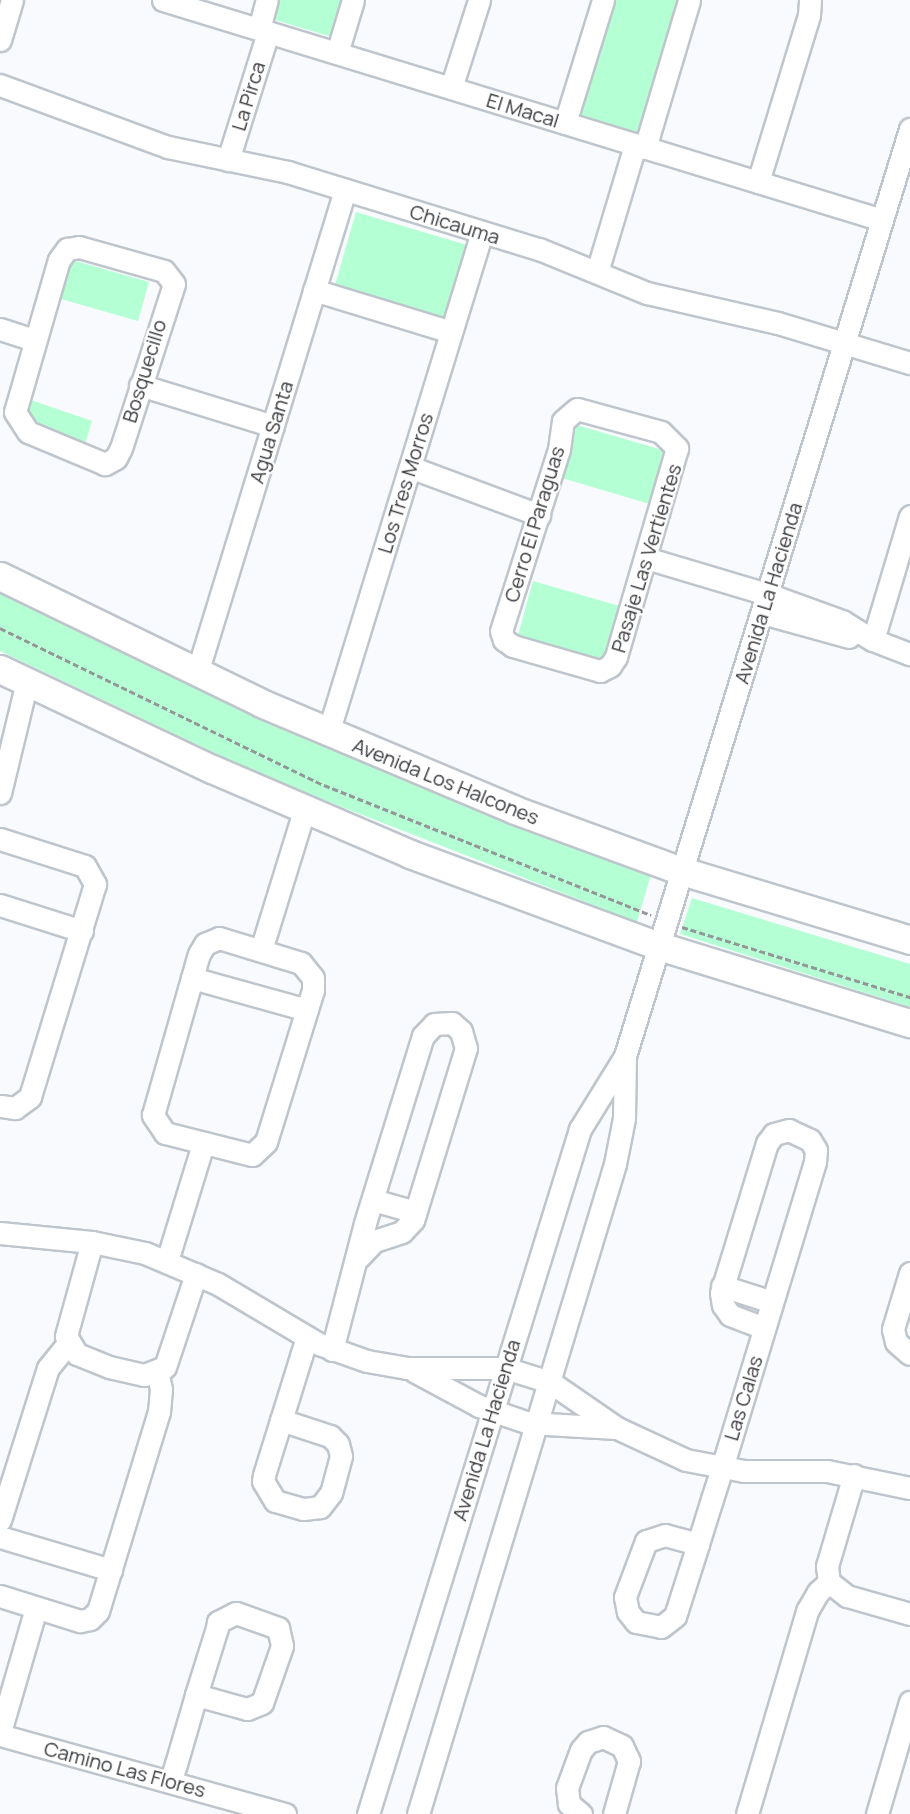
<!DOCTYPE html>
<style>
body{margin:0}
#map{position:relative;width:910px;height:1814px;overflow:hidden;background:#f8fafd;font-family:Manrope,sans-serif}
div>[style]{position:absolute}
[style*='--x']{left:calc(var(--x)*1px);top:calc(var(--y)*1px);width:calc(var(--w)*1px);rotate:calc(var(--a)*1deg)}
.green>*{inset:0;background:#b4ffd3}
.path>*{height:3px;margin-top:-1.5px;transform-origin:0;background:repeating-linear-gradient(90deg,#949699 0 6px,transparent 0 9px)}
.roads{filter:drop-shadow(2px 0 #bfc5cc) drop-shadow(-2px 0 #bfc5cc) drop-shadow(0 2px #bfc5cc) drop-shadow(0 -2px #bfc5cc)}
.minor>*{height:21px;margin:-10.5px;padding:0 10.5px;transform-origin:10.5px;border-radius:10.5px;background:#fff}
.tertiary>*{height:27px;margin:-13.5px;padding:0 13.5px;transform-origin:13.5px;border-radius:13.5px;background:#fff}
span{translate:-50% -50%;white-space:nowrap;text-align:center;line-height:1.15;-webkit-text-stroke:4.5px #fff;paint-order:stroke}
.street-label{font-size:20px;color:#3a3c3f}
</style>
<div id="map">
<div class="green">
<div style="clip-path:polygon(277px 0,347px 0,335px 38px,272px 19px)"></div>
<div style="clip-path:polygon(612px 0,680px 0,641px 134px,575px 115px)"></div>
<div style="clip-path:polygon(356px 212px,467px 245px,445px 321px,334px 289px)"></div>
<div style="clip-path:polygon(72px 260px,149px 282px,138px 321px,61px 299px)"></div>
<div style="clip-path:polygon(25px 398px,92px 421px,85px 444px,31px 425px,22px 412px)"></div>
<div style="clip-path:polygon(577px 425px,669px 452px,653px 505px,562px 478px)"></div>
<div style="clip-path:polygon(533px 581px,623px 607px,607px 664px,517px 639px)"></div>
<div style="clip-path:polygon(0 590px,319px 743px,653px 868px,637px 922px,265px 777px,0 651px)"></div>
<div style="clip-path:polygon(692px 898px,910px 964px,910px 1007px,680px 934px)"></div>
</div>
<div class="path">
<div style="--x:0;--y:628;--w:360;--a:25.9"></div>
<div style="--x:324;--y:785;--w:352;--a:21.7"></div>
<div style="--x:682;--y:927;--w:239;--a:17.1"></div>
</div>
<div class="roads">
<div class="minor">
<div style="--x:163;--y:0;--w:752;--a:17.01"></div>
<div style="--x:259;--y:29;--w:30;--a:-75"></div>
<div style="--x:0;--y:40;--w:42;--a:-73.3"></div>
<div style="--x:337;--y:53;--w:55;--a:-73.2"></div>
<div style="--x:0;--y:85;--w:179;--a:20.3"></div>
<div style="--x:168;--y:147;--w:123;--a:11.8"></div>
<div style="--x:288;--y:172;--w:263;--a:17.1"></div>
<div style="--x:539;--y:249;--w:117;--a:22.2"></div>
<div style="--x:647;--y:293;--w:134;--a:12.9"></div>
<div style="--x:778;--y:323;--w:138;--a:16.9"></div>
<div style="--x:451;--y:88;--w:92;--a:-72.3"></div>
<div style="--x:565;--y:123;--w:129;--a:-72.8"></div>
<div style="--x:645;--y:148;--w:154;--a:-73.4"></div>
<div style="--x:228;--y:160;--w:134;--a:-72.6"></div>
<div style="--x:758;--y:182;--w:175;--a:-73"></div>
<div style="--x:809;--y:15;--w:15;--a:-86"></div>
<div style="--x:79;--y:247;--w:88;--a:15.8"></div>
<div style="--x:164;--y:271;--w:16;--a:52"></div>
<div style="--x:174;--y:284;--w:172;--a:107.9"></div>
<div style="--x:121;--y:448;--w:11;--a:117"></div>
<div style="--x:116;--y:458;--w:13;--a:151"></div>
<div style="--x:105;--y:464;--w:83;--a:-157.4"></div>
<div style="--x:28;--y:432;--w:24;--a:-123"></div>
<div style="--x:15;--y:412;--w:158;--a:-73.9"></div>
<div style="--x:59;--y:260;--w:14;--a:-54"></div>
<div style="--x:67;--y:249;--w:12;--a:-9"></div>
<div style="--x:597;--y:272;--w:133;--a:-73.3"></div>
<div style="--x:314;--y:290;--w:143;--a:17"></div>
<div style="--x:0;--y:329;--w:36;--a:18"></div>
<div style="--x:140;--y:385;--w:139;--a:17.1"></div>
<div style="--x:577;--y:409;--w:87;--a:15.3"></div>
<div style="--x:661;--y:432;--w:23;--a:45"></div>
<div style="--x:677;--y:448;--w:218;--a:106.3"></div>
<div style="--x:616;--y:657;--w:11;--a:124"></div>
<div style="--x:610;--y:666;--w:11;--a:153"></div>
<div style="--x:600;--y:671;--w:91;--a:-164"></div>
<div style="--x:513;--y:646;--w:11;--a:-146"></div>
<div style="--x:504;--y:640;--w:9;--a:-108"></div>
<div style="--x:501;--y:631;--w:191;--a:-72.3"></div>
<div style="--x:559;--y:449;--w:28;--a:-82"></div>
<div style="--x:563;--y:421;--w:18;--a:-41"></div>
<div style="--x:410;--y:467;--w:138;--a:20.4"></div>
<div style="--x:646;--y:558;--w:126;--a:16.6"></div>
<div style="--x:767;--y:594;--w:80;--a:19.8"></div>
<div style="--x:842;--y:621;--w:36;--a:32"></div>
<div style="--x:873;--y:640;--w:40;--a:21"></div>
<div style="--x:762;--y:613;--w:90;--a:15.4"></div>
<div style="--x:873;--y:640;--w:129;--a:-73.4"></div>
<div style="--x:197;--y:673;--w:505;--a:-72.96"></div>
<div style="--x:328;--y:733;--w:524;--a:-72.91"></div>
<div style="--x:0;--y:793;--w:115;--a:-76.4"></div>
<div style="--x:0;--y:839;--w:89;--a:17.6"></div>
<div style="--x:85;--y:866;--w:21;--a:61"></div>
<div style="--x:95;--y:884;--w:223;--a:107"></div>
<div style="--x:30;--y:1097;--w:19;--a:144"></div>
<div style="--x:15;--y:1108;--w:15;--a:-172"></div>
<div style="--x:0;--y:905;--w:86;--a:17.6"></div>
<div style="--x:219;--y:938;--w:86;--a:17"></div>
<div style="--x:301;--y:963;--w:19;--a:51"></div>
<div style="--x:313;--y:978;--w:12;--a:90"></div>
<div style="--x:313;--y:990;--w:159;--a:107.2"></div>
<div style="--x:266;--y:1142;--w:19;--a:137"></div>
<div style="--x:252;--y:1155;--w:90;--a:-165.8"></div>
<div style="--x:165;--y:1133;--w:22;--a:-124"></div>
<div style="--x:153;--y:1115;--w:167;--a:-74.1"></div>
<div style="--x:199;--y:954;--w:12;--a:-59"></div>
<div style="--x:205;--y:944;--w:15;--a:-23"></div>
<div style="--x:261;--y:950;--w:145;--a:-72.8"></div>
<div style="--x:192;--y:978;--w:119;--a:15.5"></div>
<div style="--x:373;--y:1200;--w:44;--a:15.9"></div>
<div style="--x:0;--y:1233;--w:92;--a:5.6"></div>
<div style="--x:92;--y:1242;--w:54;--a:11.7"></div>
<div style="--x:145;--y:1253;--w:79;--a:23"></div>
<div style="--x:218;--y:1284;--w:117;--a:30.7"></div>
<div style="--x:319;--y:1344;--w:51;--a:19.5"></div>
<div style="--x:367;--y:1361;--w:40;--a:10"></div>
<div style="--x:406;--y:1368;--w:99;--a:0"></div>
<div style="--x:505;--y:1368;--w:47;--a:17.3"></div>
<div style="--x:550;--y:1382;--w:81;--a:34.5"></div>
<div style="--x:617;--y:1428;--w:76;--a:24.9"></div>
<div style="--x:686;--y:1460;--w:59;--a:10.7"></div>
<div style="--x:744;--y:1471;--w:83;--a:0"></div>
<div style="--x:827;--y:1471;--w:85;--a:11.6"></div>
<div style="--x:92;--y:1242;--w:98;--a:105.5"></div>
<div style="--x:66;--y:1336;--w:21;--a:59"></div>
<div style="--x:77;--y:1354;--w:35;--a:22"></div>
<div style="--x:109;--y:1367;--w:36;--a:13"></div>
<div style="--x:144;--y:1375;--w:22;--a:-21"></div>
<div style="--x:165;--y:1367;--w:98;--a:-71.6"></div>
<div style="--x:167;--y:1261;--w:122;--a:-72.9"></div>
<div style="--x:910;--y:1273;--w:59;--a:106.9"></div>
<div style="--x:893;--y:1329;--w:13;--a:77"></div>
<div style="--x:896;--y:1342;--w:18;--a:41"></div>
<div style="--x:722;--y:1286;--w:52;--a:17.7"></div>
<div style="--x:332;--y:1350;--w:131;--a:-75.4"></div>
<div style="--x:365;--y:1223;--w:196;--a:-72.8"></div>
<div style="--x:423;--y:1036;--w:16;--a:-47"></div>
<div style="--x:434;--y:1024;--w:18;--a:-3"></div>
<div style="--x:452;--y:1023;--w:12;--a:42"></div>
<div style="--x:461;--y:1031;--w:18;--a:74"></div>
<div style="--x:466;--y:1048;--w:180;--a:107.1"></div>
<div style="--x:413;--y:1220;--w:16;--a:133"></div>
<div style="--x:402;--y:1232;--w:29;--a:162"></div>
<div style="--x:374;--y:1241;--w:22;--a:133"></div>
<div style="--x:414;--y:1371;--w:74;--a:28.3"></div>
<div style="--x:479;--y:1406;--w:53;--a:18.8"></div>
<div style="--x:529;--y:1423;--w:87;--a:3.3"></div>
<div style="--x:281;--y:1420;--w:52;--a:18.1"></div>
<div style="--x:330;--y:1436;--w:11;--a:45"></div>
<div style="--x:338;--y:1444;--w:12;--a:76"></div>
<div style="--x:341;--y:1456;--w:38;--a:105"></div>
<div style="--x:331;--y:1493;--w:18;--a:128"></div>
<div style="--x:320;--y:1507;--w:17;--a:173"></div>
<div style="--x:303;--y:1509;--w:29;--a:-164"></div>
<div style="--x:275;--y:1501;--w:23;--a:-121"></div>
<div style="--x:263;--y:1481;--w:6;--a:-81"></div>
<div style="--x:264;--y:1475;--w:125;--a:-72.7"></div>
<div style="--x:301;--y:1356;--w:19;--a:-72"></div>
<div style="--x:854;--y:1475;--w:95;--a:106.5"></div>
<div style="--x:827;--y:1566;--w:16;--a:83"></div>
<div style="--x:829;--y:1582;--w:23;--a:38"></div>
<div style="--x:847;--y:1596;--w:66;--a:15.9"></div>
<div style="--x:0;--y:1520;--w:159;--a:-72.5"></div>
<div style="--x:48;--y:1368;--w:32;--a:-51"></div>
<div style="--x:0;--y:1537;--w:116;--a:16.6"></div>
<div style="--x:698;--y:1544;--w:34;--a:-165"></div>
<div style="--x:665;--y:1535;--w:20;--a:162"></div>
<div style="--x:646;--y:1541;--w:60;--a:110.6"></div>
<div style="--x:625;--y:1597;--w:15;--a:79"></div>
<div style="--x:628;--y:1612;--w:13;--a:51"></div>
<div style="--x:636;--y:1622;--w:25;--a:11"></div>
<div style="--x:661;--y:1627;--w:18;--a:-38"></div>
<div style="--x:675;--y:1616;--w:6;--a:-72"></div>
<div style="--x:677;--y:1610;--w:69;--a:-72.3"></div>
<div style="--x:698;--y:1544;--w:47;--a:-72.7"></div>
<div style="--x:712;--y:1499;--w:33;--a:-72"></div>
<div style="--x:722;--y:1468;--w:320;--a:-73.1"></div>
<div style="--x:815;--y:1162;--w:12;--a:-85"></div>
<div style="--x:816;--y:1150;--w:12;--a:-121"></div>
<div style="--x:810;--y:1140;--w:23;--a:-155"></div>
<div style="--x:789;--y:1130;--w:16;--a:165"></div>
<div style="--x:774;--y:1134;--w:11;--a:128"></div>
<div style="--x:767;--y:1143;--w:157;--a:107"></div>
<div style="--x:721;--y:1293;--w:12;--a:81"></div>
<div style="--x:723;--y:1305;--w:12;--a:55"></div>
<div style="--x:730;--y:1315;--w:36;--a:21"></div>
<div style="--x:0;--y:1596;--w:84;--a:17.4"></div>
<div style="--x:80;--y:1621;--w:10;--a:-11"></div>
<div style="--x:90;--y:1619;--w:11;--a:-45"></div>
<div style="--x:98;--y:1611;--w:208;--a:-73"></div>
<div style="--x:159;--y:1412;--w:23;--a:-85"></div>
<div style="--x:161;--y:1389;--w:17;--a:-103"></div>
<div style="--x:0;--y:1732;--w:129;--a:-73.8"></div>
<div style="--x:0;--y:1735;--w:296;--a:15.5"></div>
<div style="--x:171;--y:1780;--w:17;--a:-73"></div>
<div style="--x:176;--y:1764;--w:72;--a:-73.8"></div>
<div style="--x:196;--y:1695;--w:70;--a:-72.6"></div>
<div style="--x:217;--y:1628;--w:6;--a:-81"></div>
<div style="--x:218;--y:1622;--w:20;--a:-27"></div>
<div style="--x:236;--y:1613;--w:45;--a:19.7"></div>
<div style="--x:278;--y:1628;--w:18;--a:77"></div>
<div style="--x:282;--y:1646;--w:60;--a:109.3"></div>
<div style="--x:262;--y:1703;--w:16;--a:158"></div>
<div style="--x:247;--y:1709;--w:53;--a:-164.6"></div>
<div style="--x:368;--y:1814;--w:717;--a:-72.8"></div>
<div style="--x:580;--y:1129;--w:86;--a:-58.3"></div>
<div style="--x:418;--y:1814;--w:679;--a:-73.14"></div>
<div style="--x:615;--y:1164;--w:47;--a:-78.9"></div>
<div style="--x:624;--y:1118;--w:62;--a:-89.1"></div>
<div style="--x:625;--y:1056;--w:970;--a:-72.91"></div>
<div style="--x:581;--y:1814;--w:16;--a:-140"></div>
<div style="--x:569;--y:1804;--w:16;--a:-97"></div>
<div style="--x:567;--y:1788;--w:40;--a:-69.8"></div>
<div style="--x:581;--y:1750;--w:11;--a:-49"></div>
<div style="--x:588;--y:1742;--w:16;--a:-18"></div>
<div style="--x:603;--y:1737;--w:21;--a:25"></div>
<div style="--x:622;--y:1746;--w:17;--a:65"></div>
<div style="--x:629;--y:1761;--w:55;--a:105.8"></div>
<div style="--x:747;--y:1814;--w:212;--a:-73.5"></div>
<div style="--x:807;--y:1611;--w:22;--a:-60"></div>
<div style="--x:818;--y:1592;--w:15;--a:-42"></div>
<div style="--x:877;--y:1814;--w:117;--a:-73.6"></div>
</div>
<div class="tertiary">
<div style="--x:0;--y:576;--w:290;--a:25.9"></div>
<div style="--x:261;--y:703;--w:276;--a:22.8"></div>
<div style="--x:515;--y:810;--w:178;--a:20.1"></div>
<div style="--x:682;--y:871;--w:238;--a:16.8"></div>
<div style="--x:0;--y:669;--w:234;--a:25.3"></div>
<div style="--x:212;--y:769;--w:215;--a:23.2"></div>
<div style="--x:410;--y:854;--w:265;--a:20.3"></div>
<div style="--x:659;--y:946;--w:263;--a:17.1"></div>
</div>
</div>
<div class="street-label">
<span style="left:248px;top:96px;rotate:-73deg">La Pirca</span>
<span style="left:523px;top:110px;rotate:17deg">El Macal</span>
<span style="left:455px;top:224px;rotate:17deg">Chicauma</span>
<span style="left:144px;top:371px;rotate:-73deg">Bosquecillo</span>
<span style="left:271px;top:432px;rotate:-73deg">Agua Santa</span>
<span style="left:405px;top:483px;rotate:-73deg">Los Tres Morros</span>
<span style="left:534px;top:524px;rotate:-73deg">Cerro El Paraguas</span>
<span style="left:646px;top:558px;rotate:-73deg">Pasaje Las Vertientes</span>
<span style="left:768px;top:593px;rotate:-73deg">Avenida La Hacienda</span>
<span style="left:446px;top:781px;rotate:22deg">Avenida Los Halcones</span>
<span style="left:743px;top:1398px;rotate:-73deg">Las Calas</span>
<span style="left:486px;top:1430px;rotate:-73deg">Avenida La Hacienda</span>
<span style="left:125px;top:1769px;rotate:15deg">Camino Las Flores</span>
</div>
</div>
